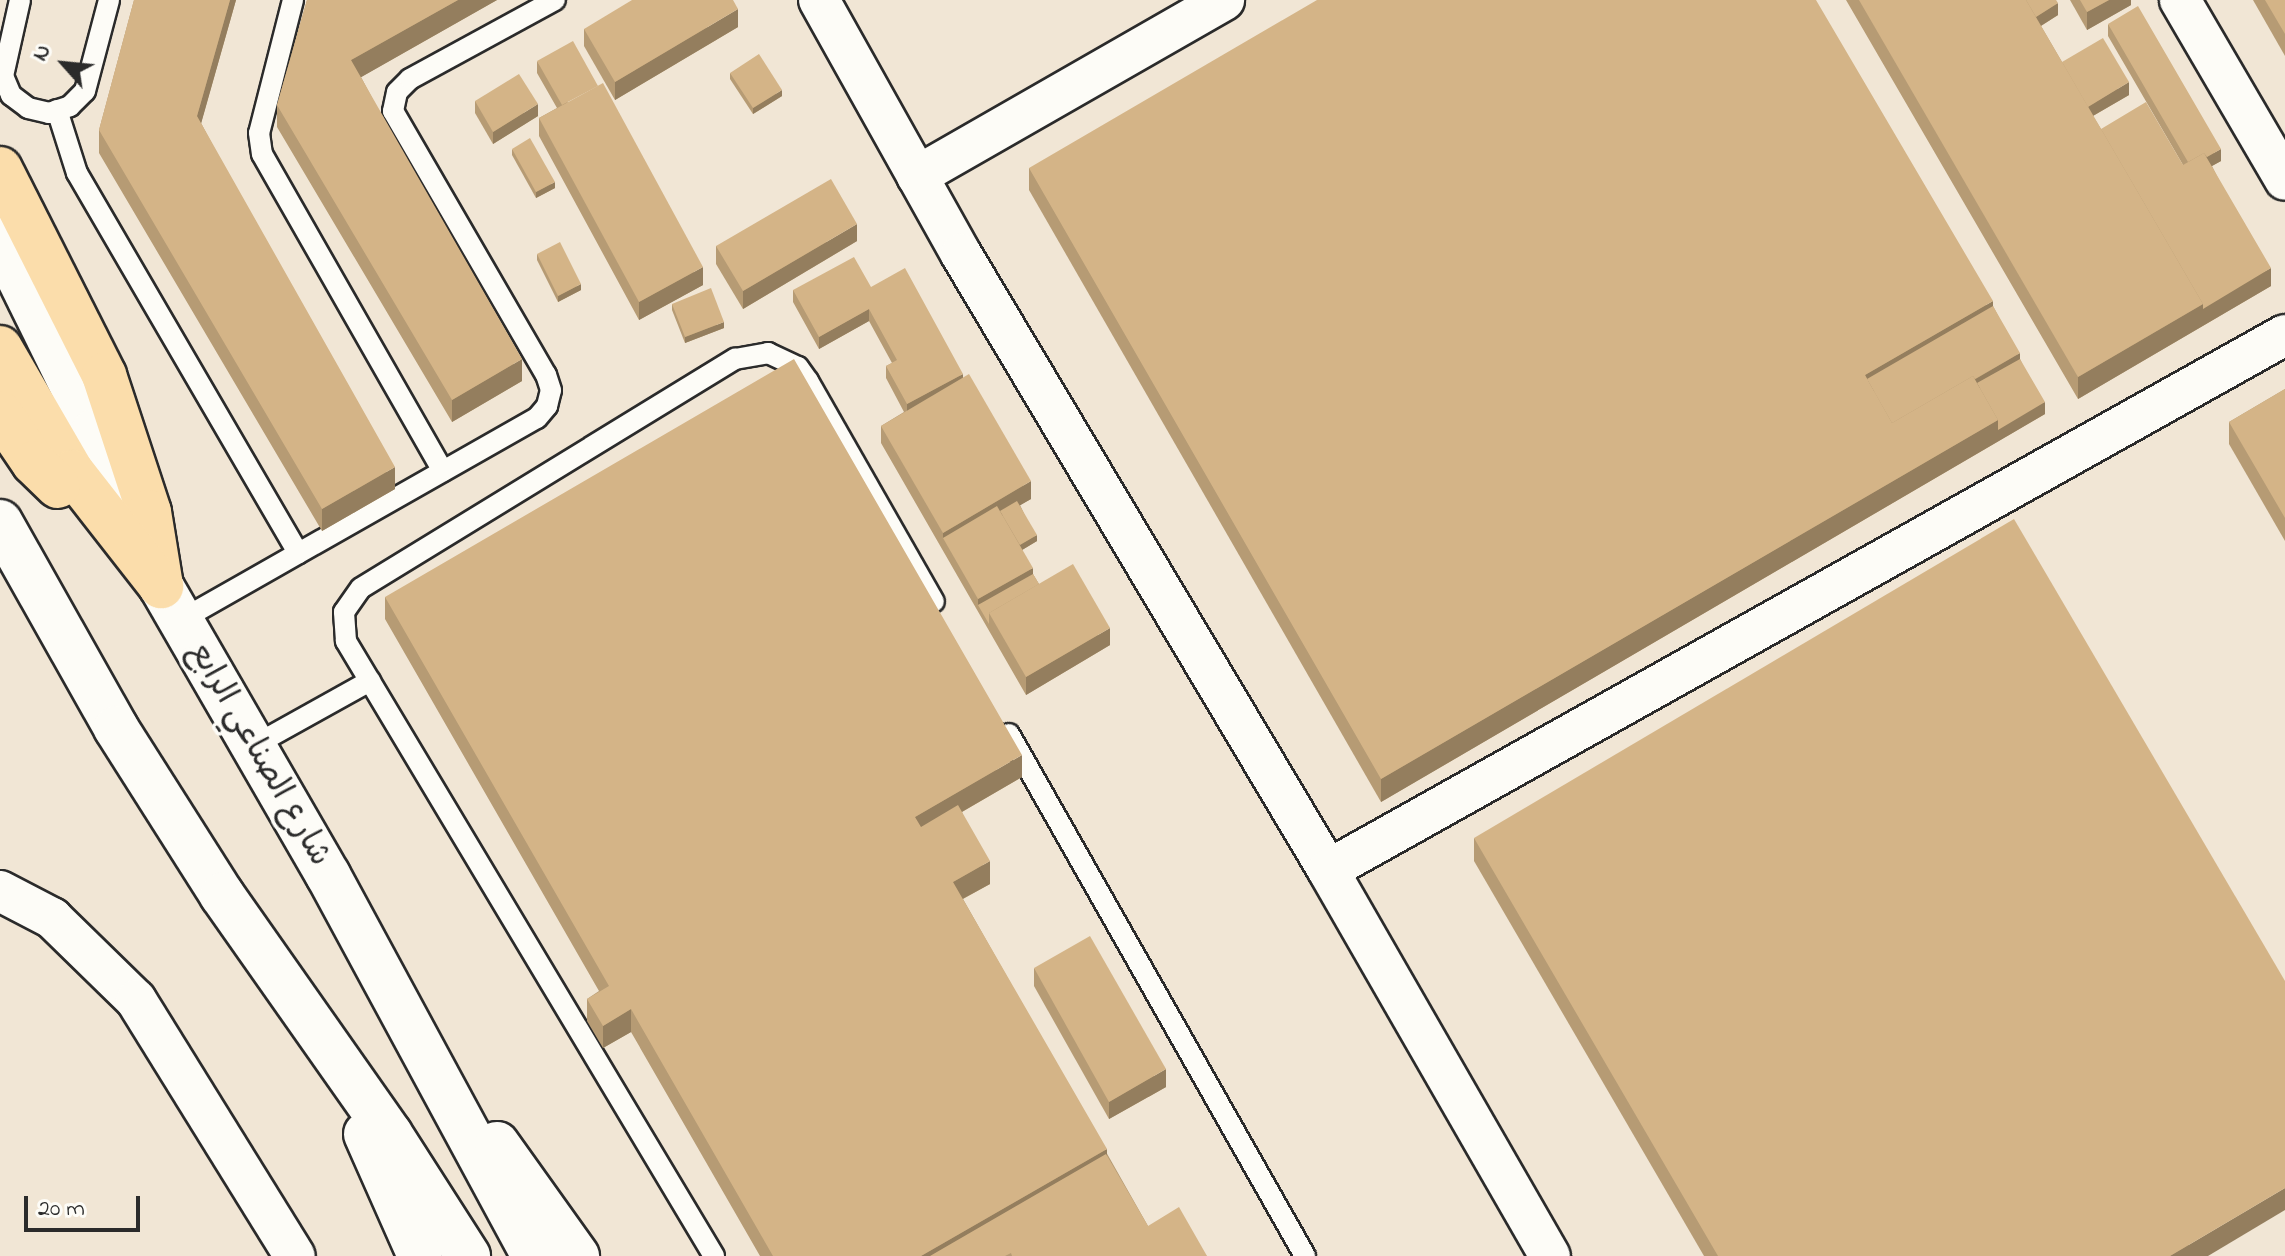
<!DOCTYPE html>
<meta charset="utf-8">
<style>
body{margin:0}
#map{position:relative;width:2285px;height:1256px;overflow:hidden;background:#f1e6d5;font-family:"Indie Flower","Playpen Sans Arabic",sans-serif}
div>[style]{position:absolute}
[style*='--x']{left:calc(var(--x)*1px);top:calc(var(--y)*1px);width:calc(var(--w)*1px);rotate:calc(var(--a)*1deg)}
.roads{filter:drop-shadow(2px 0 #2b2b2b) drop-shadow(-2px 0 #2b2b2b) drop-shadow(0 2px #2b2b2b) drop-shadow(0 -2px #2b2b2b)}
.service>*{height:20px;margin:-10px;padding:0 10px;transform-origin:10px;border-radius:10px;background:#fdfcf7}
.minor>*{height:40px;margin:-20px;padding:0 20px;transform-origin:20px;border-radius:20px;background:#fdfcf7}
.secondary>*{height:44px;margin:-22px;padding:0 22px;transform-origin:22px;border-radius:22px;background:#fdfcf7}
.primary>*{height:44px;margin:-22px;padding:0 22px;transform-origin:22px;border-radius:22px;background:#fbddab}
.wall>*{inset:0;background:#b69b74}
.shaded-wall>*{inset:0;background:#947e5e}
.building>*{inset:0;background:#d4b487}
span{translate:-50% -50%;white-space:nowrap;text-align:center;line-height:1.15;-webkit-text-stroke:7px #fdfcf7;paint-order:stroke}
.street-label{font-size:32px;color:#2b2b2b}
.north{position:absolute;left:24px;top:24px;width:80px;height:80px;-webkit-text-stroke:6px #fdfcf7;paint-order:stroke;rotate:297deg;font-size:22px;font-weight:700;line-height:32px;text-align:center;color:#2b2b2b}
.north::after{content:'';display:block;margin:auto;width:28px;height:36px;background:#2b2b2b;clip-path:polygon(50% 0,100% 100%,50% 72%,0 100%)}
.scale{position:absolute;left:24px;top:1196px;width:116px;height:36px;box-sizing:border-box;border:4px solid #2b2b2b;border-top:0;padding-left:10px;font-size:24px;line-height:28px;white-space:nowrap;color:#2b2b2b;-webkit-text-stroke:6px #fdfcf7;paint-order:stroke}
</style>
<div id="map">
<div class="roads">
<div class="service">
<div style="--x:20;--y:0;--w:78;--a:102.6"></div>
<div style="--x:3;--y:76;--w:21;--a:67"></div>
<div style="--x:11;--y:95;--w:21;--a:37"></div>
<div style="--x:28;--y:108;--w:22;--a:13"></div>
<div style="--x:49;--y:113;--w:22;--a:-18"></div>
<div style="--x:70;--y:106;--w:21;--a:-45"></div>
<div style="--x:85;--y:91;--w:94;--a:-75.2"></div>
<div style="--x:293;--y:0;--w:137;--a:104.3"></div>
<div style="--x:259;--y:133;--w:21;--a:82"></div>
<div style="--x:262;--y:154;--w:365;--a:60.3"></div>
<div style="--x:57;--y:110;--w:66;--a:72.4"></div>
<div style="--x:77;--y:173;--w:440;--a:59.8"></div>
<div style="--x:181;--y:620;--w:409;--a:-29.6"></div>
<div style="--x:537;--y:418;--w:16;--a:-50"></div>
<div style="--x:547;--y:406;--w:16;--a:-76"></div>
<div style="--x:551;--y:390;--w:16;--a:-108"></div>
<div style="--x:546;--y:375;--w:305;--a:-120.1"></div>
<div style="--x:393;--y:111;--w:19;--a:-78"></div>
<div style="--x:397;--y:92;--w:18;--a:-45"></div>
<div style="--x:410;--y:79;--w:165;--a:-28.6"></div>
<div style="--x:1009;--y:734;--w:600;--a:60.44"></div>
<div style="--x:253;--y:746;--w:134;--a:-29.1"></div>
<div style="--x:714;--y:1256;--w:717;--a:-120.9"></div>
<div style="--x:346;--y:641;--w:29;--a:-94"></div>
<div style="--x:344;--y:612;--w:29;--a:-55"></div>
<div style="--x:361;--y:588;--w:439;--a:-31.5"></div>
<div style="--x:735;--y:359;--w:34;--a:-10"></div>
<div style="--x:768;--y:353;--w:33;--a:25"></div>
<div style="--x:798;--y:367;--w:17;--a:54"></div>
<div style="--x:808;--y:381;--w:254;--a:60.3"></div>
</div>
<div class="minor">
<div style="--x:819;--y:0;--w:291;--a:60.8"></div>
<div style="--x:961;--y:254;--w:717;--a:59.21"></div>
<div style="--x:1328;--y:870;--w:445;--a:60.1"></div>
<div style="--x:2180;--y:0;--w:208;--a:59.7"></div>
<div style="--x:917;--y:176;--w:354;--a:-29.8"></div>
<div style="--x:1328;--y:870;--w:1096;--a:-29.21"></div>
<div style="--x:0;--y:891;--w:59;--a:27.4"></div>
<div style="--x:52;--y:918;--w:117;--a:44.3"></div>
<div style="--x:136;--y:1000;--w:301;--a:58.2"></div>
</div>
<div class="secondary">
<div style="--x:0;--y:239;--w:214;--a:63.9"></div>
<div style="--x:94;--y:431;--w:169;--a:66.6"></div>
<div style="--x:161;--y:586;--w:334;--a:60"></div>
<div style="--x:328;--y:875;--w:433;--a:61.6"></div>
<div style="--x:0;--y:522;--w:236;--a:60.6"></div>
<div style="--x:116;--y:728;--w:198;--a:57.6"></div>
<div style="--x:222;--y:895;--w:292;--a:54.9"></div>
<div style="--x:390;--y:1134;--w:145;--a:57.4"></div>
<div style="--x:366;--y:1134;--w:133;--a:66.1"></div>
<div style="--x:497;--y:1144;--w:138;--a:54.5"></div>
</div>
<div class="primary">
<div style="--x:0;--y:169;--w:231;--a:63.2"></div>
<div style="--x:104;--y:375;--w:144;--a:71.8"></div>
<div style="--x:149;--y:512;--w:75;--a:80.8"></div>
<div style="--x:0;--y:348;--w:143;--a:59.9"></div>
<div style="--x:72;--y:472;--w:145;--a:52"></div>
<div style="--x:0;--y:413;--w:60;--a:55.8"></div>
<div style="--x:34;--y:463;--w:33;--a:44"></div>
</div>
</div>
<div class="wall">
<div style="clip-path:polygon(134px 0,236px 0,201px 123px,395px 489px,322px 531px,99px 153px,99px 130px)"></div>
<div style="clip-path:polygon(307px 0,497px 0,361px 77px,522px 381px,452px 422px,277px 127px,277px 105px)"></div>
<div style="clip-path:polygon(1846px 0,2056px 0,2058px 15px,2041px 26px,2062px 62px,2129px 95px,2093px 116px,2101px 129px,2183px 165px,2108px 36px,2108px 24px,2221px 161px,2212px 166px,2271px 286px,2078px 399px)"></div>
<div style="clip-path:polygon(2070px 0,2131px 0,2131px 5px,2087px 30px)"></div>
<div style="clip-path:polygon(2253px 0,2285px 0,2285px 56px)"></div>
<div style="clip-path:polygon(738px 27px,615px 100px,584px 46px,584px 29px)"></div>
<div style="clip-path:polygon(537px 61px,703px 285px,639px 320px,539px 136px,539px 118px,557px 108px,537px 73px)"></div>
<div style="clip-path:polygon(730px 73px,782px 96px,753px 114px,730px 79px)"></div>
<div style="clip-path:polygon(475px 101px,538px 116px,493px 144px,475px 113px)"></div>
<div style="clip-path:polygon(512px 149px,555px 188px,536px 198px,512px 155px)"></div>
<div style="clip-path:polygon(1029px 168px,1993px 306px,2020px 359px,2045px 414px,1381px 802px,1029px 190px)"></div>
<div style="clip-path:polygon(857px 241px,743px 309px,716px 264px,716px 246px)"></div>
<div style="clip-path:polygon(537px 254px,581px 290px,558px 302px,537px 260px)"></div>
<div style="clip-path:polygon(871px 287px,963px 378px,1031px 499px,1020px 505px,1037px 541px,1022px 550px,1033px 574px,1039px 584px,1110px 645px,1026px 695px,881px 443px,881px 426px,904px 412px,886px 378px,886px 366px,892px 363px,869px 321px,819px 349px,793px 302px,793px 290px)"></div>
<div style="clip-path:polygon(672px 304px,724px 328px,685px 343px,672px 310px)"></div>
<div style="clip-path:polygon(2285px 389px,2285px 541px,2229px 444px,2229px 422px)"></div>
<div style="clip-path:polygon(385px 597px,1022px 777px,962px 812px,990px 884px,963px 899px,1148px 1226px,1207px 1256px,760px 1256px,631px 1032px,603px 1048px,587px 1021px,587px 999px,599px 991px,385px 619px)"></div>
<div style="clip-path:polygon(1474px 838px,2208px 1256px,1704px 1256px,1474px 861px)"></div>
<div style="clip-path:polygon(1034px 968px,1166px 1087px,1109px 1119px,1034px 986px)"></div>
</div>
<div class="shaded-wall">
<div style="clip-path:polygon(230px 0,236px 0,197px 138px,197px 116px)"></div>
<div style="clip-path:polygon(458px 0,497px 0,351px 83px,351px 60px)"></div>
<div style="clip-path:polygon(2109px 0,2131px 0,2131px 5px,2087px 30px,2087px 12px)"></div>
<div style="clip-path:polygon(2058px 3px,2058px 15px,2031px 32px,2031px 20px)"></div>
<div style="clip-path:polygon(738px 9px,738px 27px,615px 100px,615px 82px)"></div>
<div style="clip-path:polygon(2129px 82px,2129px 95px,2084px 121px,2084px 109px)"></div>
<div style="clip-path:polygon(782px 90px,782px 96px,753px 114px,753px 108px)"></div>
<div style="clip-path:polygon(538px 104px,538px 116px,493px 144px,493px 132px)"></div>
<div style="clip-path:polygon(2221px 149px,2221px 161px,2190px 178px,2190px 166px)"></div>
<div style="clip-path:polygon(555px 182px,555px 188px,536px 198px,536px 192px)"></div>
<div style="clip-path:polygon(857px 224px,857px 241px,743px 309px,743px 291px)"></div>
<div style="clip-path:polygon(703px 267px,703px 285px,639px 320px,639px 302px)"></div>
<div style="clip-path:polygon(2271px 268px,2271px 286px,2078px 399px,2078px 377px,2203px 304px)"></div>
<div style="clip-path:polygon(581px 284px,581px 290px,558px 302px,558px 296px)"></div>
<div style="clip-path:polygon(1993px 301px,1993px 324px,1872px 393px,1865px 375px)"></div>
<div style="clip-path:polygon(869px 309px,869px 321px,819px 349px,819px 337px)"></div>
<div style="clip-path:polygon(724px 322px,724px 328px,685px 343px,685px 337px)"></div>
<div style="clip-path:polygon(2020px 353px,2020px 371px,1892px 428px)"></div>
<div style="clip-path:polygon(522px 359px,522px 381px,452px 422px,452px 400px)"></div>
<div style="clip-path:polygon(963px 374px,963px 386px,907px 417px,907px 404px)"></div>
<div style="clip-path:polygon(2045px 402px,2045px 414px,1381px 802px,1381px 779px,1998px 420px)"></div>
<div style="clip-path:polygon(395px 467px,395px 489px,322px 531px,322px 509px)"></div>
<div style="clip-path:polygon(1031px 481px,1031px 499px,1000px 517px,943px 538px,943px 533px)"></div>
<div style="clip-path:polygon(1037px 535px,1037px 541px,1017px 553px,1017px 546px)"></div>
<div style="clip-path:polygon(1033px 568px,1033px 580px,978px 605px,978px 612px,978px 599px)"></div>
<div style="clip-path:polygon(1110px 628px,1110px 645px,1026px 695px,1026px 677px)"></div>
<div style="clip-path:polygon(1022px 755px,1022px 777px,915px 839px,915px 817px)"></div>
<div style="clip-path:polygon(990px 861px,990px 884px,953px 904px,953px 882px)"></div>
<div style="clip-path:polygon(631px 1009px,631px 1032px,603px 1048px,603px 1026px)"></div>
<div style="clip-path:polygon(1166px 1069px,1166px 1087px,1109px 1119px,1109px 1102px)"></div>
<div style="clip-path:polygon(1107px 1149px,1107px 1171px,960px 1256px,921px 1256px)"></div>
<div style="clip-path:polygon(2285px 1188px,2285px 1210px,2208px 1256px,2170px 1256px)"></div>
</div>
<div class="building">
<div style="clip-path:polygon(134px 0,230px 0,197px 116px,395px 467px,322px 509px,99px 130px)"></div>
<div style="clip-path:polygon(307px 0,458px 0,351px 60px,522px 359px,452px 400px,277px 105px)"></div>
<div style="clip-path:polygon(632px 0,733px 0,738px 9px,615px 82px,584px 29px)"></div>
<div style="clip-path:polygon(1317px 0,1816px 0,1993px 301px,1865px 375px,1892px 423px,1973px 376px,1998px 420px,1381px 779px,1029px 168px)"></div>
<div style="clip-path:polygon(1859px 0,2026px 0,2203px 304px,2078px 377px)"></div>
<div style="clip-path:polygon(2026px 0,2056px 0,2058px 3px,2036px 17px)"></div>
<div style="clip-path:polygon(2080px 0,2109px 0,2087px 12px)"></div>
<div style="clip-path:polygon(2265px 0,2285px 0,2285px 34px)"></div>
<div style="clip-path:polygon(2138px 6px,2221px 149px,2207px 157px,2204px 153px,2188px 162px,2108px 24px)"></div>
<div style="clip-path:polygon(2103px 38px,2129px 82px,2088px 107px,2062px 62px)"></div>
<div style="clip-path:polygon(573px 41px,598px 86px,562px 105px,537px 61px)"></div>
<div style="clip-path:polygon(759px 54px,782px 90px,753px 108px,730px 73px)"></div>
<div style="clip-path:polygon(519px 74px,538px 104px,493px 132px,475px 101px)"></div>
<div style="clip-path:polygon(603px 83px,703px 267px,639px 302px,539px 118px)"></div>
<div style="clip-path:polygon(2146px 102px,2183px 165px,2204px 153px,2271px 268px,2203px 309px,2203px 304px,2101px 129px)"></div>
<div style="clip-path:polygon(530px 138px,555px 182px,536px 192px,512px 149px)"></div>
<div style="clip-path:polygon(831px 179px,857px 224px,743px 291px,716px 246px)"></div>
<div style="clip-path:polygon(560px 242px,581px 284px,558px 296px,537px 254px)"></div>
<div style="clip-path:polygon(854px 257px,871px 287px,905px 268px,963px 374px,907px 404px,886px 366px,897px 360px,869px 309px,819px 337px,793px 290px)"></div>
<div style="clip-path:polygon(711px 288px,724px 322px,685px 337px,672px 304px)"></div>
<div style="clip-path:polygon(1993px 306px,2020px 353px,1975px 379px,1973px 376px,1892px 423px,1867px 379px)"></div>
<div style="clip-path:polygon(794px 359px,1022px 755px,915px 817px,921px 827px,958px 805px,990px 861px,953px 882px,1107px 1149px,921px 1256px,773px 1256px,631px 1009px,603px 1026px,587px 999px,609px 986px,385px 597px)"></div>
<div style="clip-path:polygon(2020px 359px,2045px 402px,1998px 430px,1998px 420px,1977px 383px)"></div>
<div style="clip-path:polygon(969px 374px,1031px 481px,943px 533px,881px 426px)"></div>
<div style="clip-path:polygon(2285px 389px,2285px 518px,2229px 422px)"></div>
<div style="clip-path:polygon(1017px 501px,1037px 535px,1020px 545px,1000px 511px)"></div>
<div style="clip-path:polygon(997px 506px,1033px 568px,978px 599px,943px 538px)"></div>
<div style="clip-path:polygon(2014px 519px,2285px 981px,2285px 1188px,2170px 1256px,1718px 1256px,1474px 838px)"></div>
<div style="clip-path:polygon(1073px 564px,1110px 628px,1026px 677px,989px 613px)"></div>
<div style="clip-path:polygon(1033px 574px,1039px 584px,989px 613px,989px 624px,978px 605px)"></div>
<div style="clip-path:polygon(1090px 936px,1166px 1069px,1109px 1102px,1034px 968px)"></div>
<div style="clip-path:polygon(1106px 1154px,1148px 1226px,1179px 1207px,1207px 1256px,1012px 1256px,1011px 1253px,1005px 1256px,930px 1256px)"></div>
</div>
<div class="street-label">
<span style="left:258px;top:755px;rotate:60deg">شارع الصناعي الرابع</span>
</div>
<div class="north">N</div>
<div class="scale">20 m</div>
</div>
